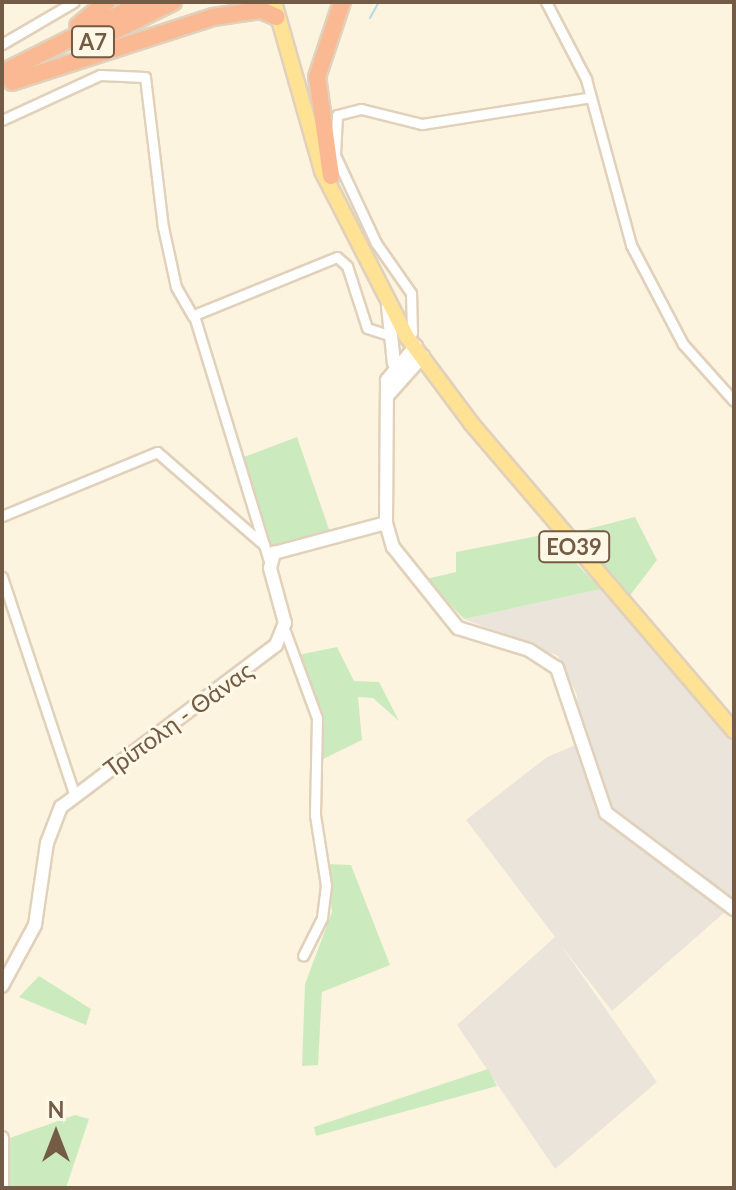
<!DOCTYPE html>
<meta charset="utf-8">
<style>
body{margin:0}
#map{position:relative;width:736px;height:1190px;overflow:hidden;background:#fdf4df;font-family:Lato,sans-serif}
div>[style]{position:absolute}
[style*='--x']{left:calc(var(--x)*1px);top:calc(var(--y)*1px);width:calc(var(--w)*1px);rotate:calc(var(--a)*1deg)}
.industrial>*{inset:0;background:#ebe4db}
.green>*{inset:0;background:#cbebbe}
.stream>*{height:2px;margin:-1px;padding:0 1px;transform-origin:1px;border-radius:1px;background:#b3dae7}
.roads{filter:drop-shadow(2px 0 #e1d1bb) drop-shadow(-2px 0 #e1d1bb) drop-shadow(0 2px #e1d1bb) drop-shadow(0 -2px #e1d1bb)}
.street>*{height:9px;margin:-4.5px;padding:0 4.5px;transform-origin:4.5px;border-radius:4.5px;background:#fff}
.secondary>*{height:12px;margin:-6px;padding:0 6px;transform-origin:6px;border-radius:6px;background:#fff}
.primary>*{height:14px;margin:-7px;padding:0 7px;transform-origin:7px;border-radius:7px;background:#ffe294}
.highway>*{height:16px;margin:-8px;padding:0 8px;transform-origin:8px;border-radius:8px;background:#fab893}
span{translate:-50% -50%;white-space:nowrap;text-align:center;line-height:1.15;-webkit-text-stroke:6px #fff8e6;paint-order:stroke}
.shield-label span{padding:2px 6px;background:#fff8e6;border:2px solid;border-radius:6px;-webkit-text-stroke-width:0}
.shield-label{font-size:22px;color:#745b46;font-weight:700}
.street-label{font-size:24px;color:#745b46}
.frame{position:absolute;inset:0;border:4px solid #745b46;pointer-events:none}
.north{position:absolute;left:16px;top:1094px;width:80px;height:80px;-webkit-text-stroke:6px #fff8e6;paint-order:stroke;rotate:0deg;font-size:22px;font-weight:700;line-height:32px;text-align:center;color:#745b46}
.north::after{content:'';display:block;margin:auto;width:28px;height:36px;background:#745b46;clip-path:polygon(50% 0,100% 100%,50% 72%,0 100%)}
</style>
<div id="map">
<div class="industrial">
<div style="clip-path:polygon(601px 589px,734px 744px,734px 904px,612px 1011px,560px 944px,657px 1082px,555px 1169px,457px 1025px,555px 937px,466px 820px,547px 757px,578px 744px,577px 695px,558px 656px,464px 619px)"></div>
</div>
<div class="green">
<div style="clip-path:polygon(297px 437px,330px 532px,270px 547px,241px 458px)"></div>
<div style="clip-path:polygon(635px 517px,657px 560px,628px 598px,572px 533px)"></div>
<div style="clip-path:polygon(548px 534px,601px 589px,464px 619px,426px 579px,456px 572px,456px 552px)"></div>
<div style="clip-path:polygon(337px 647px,354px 681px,379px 682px,399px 721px,373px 698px,358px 697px,362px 740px,323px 759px,319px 710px,298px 655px)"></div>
<div style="clip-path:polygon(327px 864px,351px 865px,390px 965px,322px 992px,318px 1065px,302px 1066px,305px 984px,332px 912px)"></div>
<div style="clip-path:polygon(39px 976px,91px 1009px,86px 1025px,19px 997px)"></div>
<div style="clip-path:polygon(488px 1069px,497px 1086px,316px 1136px,314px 1127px)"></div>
<div style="clip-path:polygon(75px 1115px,89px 1119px,66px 1188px,9px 1188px,7px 1139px)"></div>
</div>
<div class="stream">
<div style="--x:370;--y:18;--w:18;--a:-61"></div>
</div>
<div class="roads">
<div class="street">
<div style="--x:546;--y:2;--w:87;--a:62.5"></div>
<div style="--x:586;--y:79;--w:172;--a:74.8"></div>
<div style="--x:631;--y:245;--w:112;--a:62.3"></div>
<div style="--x:683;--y:344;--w:76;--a:48.2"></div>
<div style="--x:2;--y:44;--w:83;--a:-30.3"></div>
<div style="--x:2;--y:120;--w:108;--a:-24.7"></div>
<div style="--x:100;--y:75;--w:45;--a:2.5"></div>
<div style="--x:145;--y:77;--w:151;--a:83.2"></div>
<div style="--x:163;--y:227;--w:61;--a:77.8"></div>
<div style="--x:176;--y:287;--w:34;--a:60"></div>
<div style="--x:412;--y:333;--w:40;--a:-91.4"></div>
<div style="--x:411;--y:293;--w:61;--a:-125"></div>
<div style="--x:376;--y:243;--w:97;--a:-115"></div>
<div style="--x:335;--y:155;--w:40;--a:-87.1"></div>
<div style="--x:337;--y:115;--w:25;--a:-14"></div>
<div style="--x:361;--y:109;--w:63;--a:13.8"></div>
<div style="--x:422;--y:124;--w:167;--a:-9"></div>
<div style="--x:2;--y:516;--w:168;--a:-22.4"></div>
<div style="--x:157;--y:452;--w:142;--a:41"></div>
<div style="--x:269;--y:561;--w:257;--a:-107"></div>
<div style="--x:194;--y:315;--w:154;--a:-22.1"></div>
<div style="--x:337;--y:257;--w:13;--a:42"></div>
<div style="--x:347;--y:266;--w:65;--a:72.1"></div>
<div style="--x:367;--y:328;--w:25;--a:18"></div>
<div style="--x:2;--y:577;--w:229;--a:71.6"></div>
<div style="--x:285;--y:631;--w:93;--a:69.8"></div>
<div style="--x:317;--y:718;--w:97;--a:91.2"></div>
<div style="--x:315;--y:815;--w:71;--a:81.1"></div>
<div style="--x:326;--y:885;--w:33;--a:97"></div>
<div style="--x:322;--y:918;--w:42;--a:116.6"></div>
</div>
<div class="secondary">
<div style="--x:388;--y:306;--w:58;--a:84.1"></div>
<div style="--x:416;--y:346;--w:45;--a:130.5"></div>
<div style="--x:387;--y:380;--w:143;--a:90.4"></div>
<div style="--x:386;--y:523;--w:25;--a:74"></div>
<div style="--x:393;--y:547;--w:104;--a:51.3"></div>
<div style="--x:458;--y:628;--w:74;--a:17.2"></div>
<div style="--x:529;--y:650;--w:33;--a:33"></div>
<div style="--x:557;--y:668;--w:153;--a:71.3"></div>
<div style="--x:606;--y:813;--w:160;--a:36.9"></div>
<div style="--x:389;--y:394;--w:51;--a:-48.2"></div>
<div style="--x:2;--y:986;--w:69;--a:-61.6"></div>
<div style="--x:35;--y:925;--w:83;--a:-81.7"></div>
<div style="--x:47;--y:843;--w:39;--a:-69"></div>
<div style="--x:61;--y:807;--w:269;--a:-37"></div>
<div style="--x:276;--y:645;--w:24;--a:-68"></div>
<div style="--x:285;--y:623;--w:57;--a:-105.3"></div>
<div style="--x:270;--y:568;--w:16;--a:-75"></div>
<div style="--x:274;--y:553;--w:116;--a:-15"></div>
<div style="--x:2;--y:1138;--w:47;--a:90"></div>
</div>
<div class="primary">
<div style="--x:274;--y:2;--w:176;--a:74.1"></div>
<div style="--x:322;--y:171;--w:186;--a:62.9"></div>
<div style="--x:407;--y:337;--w:107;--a:53.3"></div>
<div style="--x:471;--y:423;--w:405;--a:49.5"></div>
</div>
<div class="highway">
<div style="--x:78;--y:26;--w:38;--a:-40"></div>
<div style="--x:88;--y:44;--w:95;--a:-26.3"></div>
<div style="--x:2;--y:73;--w:159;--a:-26.6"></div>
<div style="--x:12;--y:82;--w:211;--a:-17.9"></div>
<div style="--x:213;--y:17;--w:49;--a:-8.3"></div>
<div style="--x:261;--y:10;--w:17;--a:24"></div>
<div style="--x:331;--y:176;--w:100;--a:-98"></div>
<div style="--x:317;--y:77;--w:79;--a:-71.6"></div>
</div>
</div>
<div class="shield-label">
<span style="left:93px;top:42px">Α7</span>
<span style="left:574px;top:547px">ΕΟ39</span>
</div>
<div class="street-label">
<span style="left:178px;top:719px;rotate:-36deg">Τρίπολη - Θάνας</span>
</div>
<div class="frame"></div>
<div class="north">N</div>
</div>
